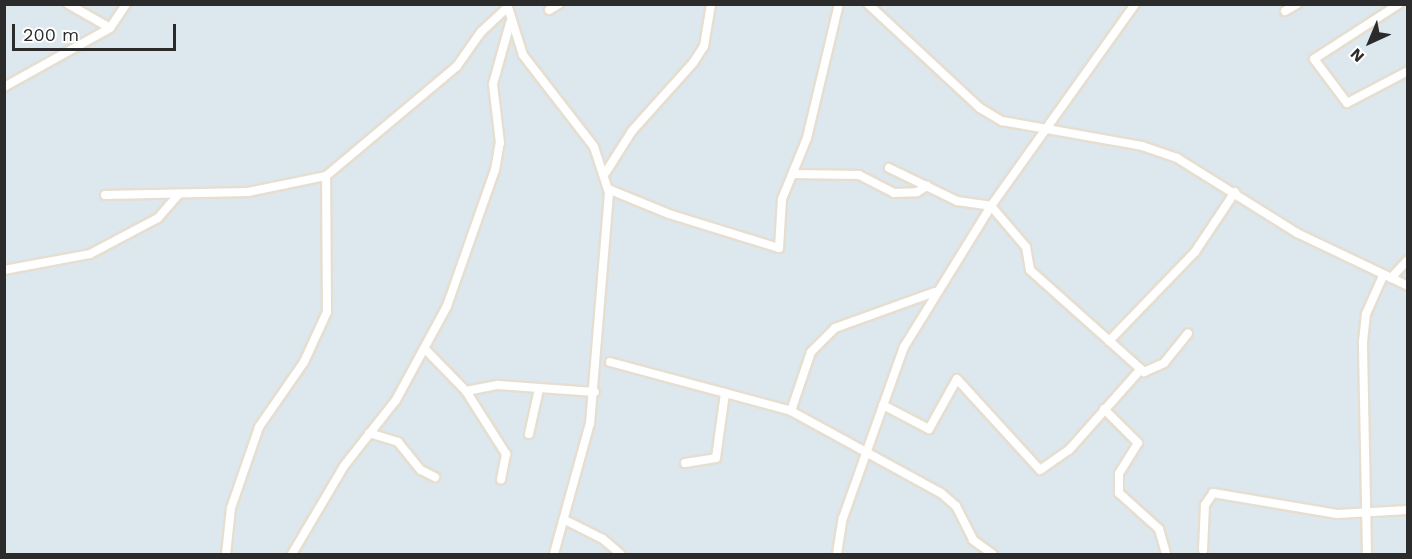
<!DOCTYPE html>
<style>
body{margin:0}
#map{position:relative;width:1412px;height:559px;overflow:hidden;background:#dce7ee;font-family:"Work Sans",sans-serif}
div>[style]{position:absolute}
[style*='--x']{left:calc(var(--x)*1px);top:calc(var(--y)*1px);width:calc(var(--w)*1px);rotate:calc(var(--a)*1deg)}
.roads{filter:drop-shadow(2px 0 #e5ded1) drop-shadow(-2px 0 #e5ded1) drop-shadow(0 2px #e5ded1) drop-shadow(0 -2px #e5ded1)}
.minor>*{height:8px;margin:-4px;padding:0 4px;transform-origin:4px;border-radius:4px;background:#fff}
span{translate:-50% -50%;white-space:nowrap;text-align:center;line-height:1.15;-webkit-text-stroke:4.5px #fff;paint-order:stroke}
.frame{position:absolute;inset:0;border:6px solid #2b2b2b;pointer-events:none}
.north{position:absolute;left:1340px;top:12px;width:60px;height:60px;-webkit-text-stroke:4px #fff;paint-order:stroke;rotate:224deg;font-size:16px;font-weight:700;line-height:24px;text-align:center;color:#2b2b2b}
.north::after{content:'';display:block;margin:auto;width:21px;height:27px;background:#2b2b2b;clip-path:polygon(50% 0,100% 100%,50% 72%,0 100%)}
.scale{position:absolute;left:12px;top:24px;width:164px;height:27px;box-sizing:border-box;border:3px solid #2b2b2b;border-top:0;padding-left:8px;font-size:18px;line-height:21px;white-space:nowrap;color:#2b2b2b;-webkit-text-stroke:4px #fff;paint-order:stroke}
</style>
<div id="map">
<div class="roads">
<div class="minor">
<div style="--x:68;--y:4;--w:48;--a:29.7"></div>
<div style="--x:507;--y:4;--w:53;--a:72.6"></div>
<div style="--x:523;--y:55;--w:116;--a:52.3"></div>
<div style="--x:594;--y:147;--w:48;--a:71.9"></div>
<div style="--x:609;--y:193;--w:231;--a:94.7"></div>
<div style="--x:590;--y:423;--w:136;--a:105.4"></div>
<div style="--x:868;--y:4;--w:153;--a:42.9"></div>
<div style="--x:980;--y:108;--w:26;--a:31"></div>
<div style="--x:1002;--y:121;--w:142;--a:10.1"></div>
<div style="--x:1142;--y:146;--w:37;--a:19"></div>
<div style="--x:1177;--y:158;--w:142;--a:32"></div>
<div style="--x:1297;--y:233;--w:123;--a:25.5"></div>
<div style="--x:1399;--y:4;--w:101;--a:147.1"></div>
<div style="--x:1314;--y:59;--w:55;--a:53.1"></div>
<div style="--x:1347;--y:103;--w:69;--a:-27.7"></div>
<div style="--x:549;--y:10;--w:12;--a:-31"></div>
<div style="--x:1285;--y:11;--w:14;--a:-30"></div>
<div style="--x:4;--y:87;--w:121;--a:-29.1"></div>
<div style="--x:110;--y:28;--w:29;--a:-56"></div>
<div style="--x:889;--y:168;--w:76;--a:25.9"></div>
<div style="--x:957;--y:201;--w:34;--a:8"></div>
<div style="--x:991;--y:206;--w:54;--a:49.5"></div>
<div style="--x:1026;--y:247;--w:23;--a:80"></div>
<div style="--x:1030;--y:270;--w:153;--a:41.8"></div>
<div style="--x:1144;--y:372;--w:22;--a:-24"></div>
<div style="--x:1164;--y:363;--w:38;--a:-51"></div>
<div style="--x:606;--y:172;--w:49;--a:-57.6"></div>
<div style="--x:632;--y:131;--w:91;--a:-48.1"></div>
<div style="--x:693;--y:63;--w:20;--a:-57"></div>
<div style="--x:704;--y:46;--w:43;--a:-80.5"></div>
<div style="--x:793;--y:174;--w:66;--a:0.9"></div>
<div style="--x:859;--y:175;--w:39;--a:27"></div>
<div style="--x:894;--y:193;--w:23;--a:-2"></div>
<div style="--x:917;--y:192;--w:12;--a:-31"></div>
<div style="--x:608;--y:189;--w:66;--a:22.3"></div>
<div style="--x:669;--y:214;--w:115;--a:17.2"></div>
<div style="--x:779;--y:248;--w:49;--a:-86.5"></div>
<div style="--x:782;--y:199;--w:66;--a:-67.7"></div>
<div style="--x:807;--y:138;--w:138;--a:-76.6"></div>
<div style="--x:105;--y:195;--w:143;--a:-1.2"></div>
<div style="--x:248;--y:192;--w:80;--a:-11.6"></div>
<div style="--x:326;--y:176;--w:171;--a:-40"></div>
<div style="--x:457;--y:66;--w:42;--a:-54.8"></div>
<div style="--x:481;--y:32;--w:35;--a:-43"></div>
<div style="--x:4;--y:270;--w:87;--a:-10.5"></div>
<div style="--x:90;--y:254;--w:77;--a:-27.9"></div>
<div style="--x:158;--y:218;--w:30;--a:-49"></div>
<div style="--x:1391;--y:278;--w:25;--a:-47"></div>
<div style="--x:1109;--y:341;--w:124;--a:-46"></div>
<div style="--x:1195;--y:252;--w:72;--a:-56.3"></div>
<div style="--x:425;--y:349;--w:59;--a:45.7"></div>
<div style="--x:466;--y:391;--w:33;--a:-11"></div>
<div style="--x:498;--y:385;--w:97;--a:4.1"></div>
<div style="--x:610;--y:362;--w:188;--a:15.1"></div>
<div style="--x:791;--y:411;--w:171;--a:28.7"></div>
<div style="--x:941;--y:493;--w:20;--a:41"></div>
<div style="--x:956;--y:506;--w:38;--a:63"></div>
<div style="--x:973;--y:540;--w:24;--a:36"></div>
<div style="--x:466;--y:391;--w:75;--a:57.6"></div>
<div style="--x:506;--y:454;--w:26;--a:101"></div>
<div style="--x:883;--y:405;--w:52;--a:27.6"></div>
<div style="--x:929;--y:429;--w:57;--a:-60.8"></div>
<div style="--x:957;--y:379;--w:123;--a:47.6"></div>
<div style="--x:1040;--y:470;--w:35;--a:-35"></div>
<div style="--x:1069;--y:450;--w:108;--a:-48.4"></div>
<div style="--x:1104;--y:409;--w:48;--a:45"></div>
<div style="--x:1138;--y:443;--w:36;--a:122"></div>
<div style="--x:1119;--y:474;--w:19;--a:90"></div>
<div style="--x:1119;--y:493;--w:54;--a:42"></div>
<div style="--x:1159;--y:529;--w:26;--a:74"></div>
<div style="--x:791;--y:411;--w:62;--a:-71.3"></div>
<div style="--x:811;--y:352;--w:34;--a:-45"></div>
<div style="--x:835;--y:328;--w:106;--a:-19.8"></div>
<div style="--x:369;--y:433;--w:30;--a:17"></div>
<div style="--x:398;--y:442;--w:36;--a:51"></div>
<div style="--x:421;--y:470;--w:16;--a:27"></div>
<div style="--x:529;--y:434;--w:46;--a:-77.5"></div>
<div style="--x:685;--y:463;--w:31;--a:-9"></div>
<div style="--x:716;--y:458;--w:66;--a:-82.1"></div>
<div style="--x:565;--y:520;--w:42;--a:26.6"></div>
<div style="--x:603;--y:539;--w:23;--a:41"></div>
<div style="--x:1203;--y:550;--w:45;--a:-87.5"></div>
<div style="--x:1205;--y:505;--w:14;--a:-56"></div>
<div style="--x:1213;--y:493;--w:126;--a:9.6"></div>
<div style="--x:1337;--y:514;--w:71;--a:-3.2"></div>
<div style="--x:226;--y:554;--w:46;--a:-83.8"></div>
<div style="--x:231;--y:508;--w:86;--a:-70.9"></div>
<div style="--x:259;--y:427;--w:79;--a:-55.3"></div>
<div style="--x:304;--y:362;--w:55;--a:-65.3"></div>
<div style="--x:327;--y:312;--w:136;--a:-90.4"></div>
<div style="--x:292;--y:554;--w:102;--a:-59.4"></div>
<div style="--x:344;--y:466;--w:84;--a:-51.8"></div>
<div style="--x:396;--y:400;--w:107;--a:-61.5"></div>
<div style="--x:447;--y:306;--w:144;--a:-70.6"></div>
<div style="--x:495;--y:170;--w:27;--a:-80"></div>
<div style="--x:500;--y:143;--w:59;--a:-96.8"></div>
<div style="--x:493;--y:84;--w:63;--a:-74.4"></div>
<div style="--x:837;--y:554;--w:36;--a:-81"></div>
<div style="--x:843;--y:518;--w:182;--a:-70.4"></div>
<div style="--x:904;--y:347;--w:166;--a:-58.3"></div>
<div style="--x:991;--y:206;--w:248;--a:-54.5"></div>
<div style="--x:1367;--y:554;--w:212;--a:-91.1"></div>
<div style="--x:1363;--y:342;--w:28;--a:-84"></div>
<div style="--x:1366;--y:314;--w:42;--a:-65.9"></div>
</div>
</div>
<div class="frame"></div>
<div class="north">N</div>
<div class="scale">200 m</div>
</div>
